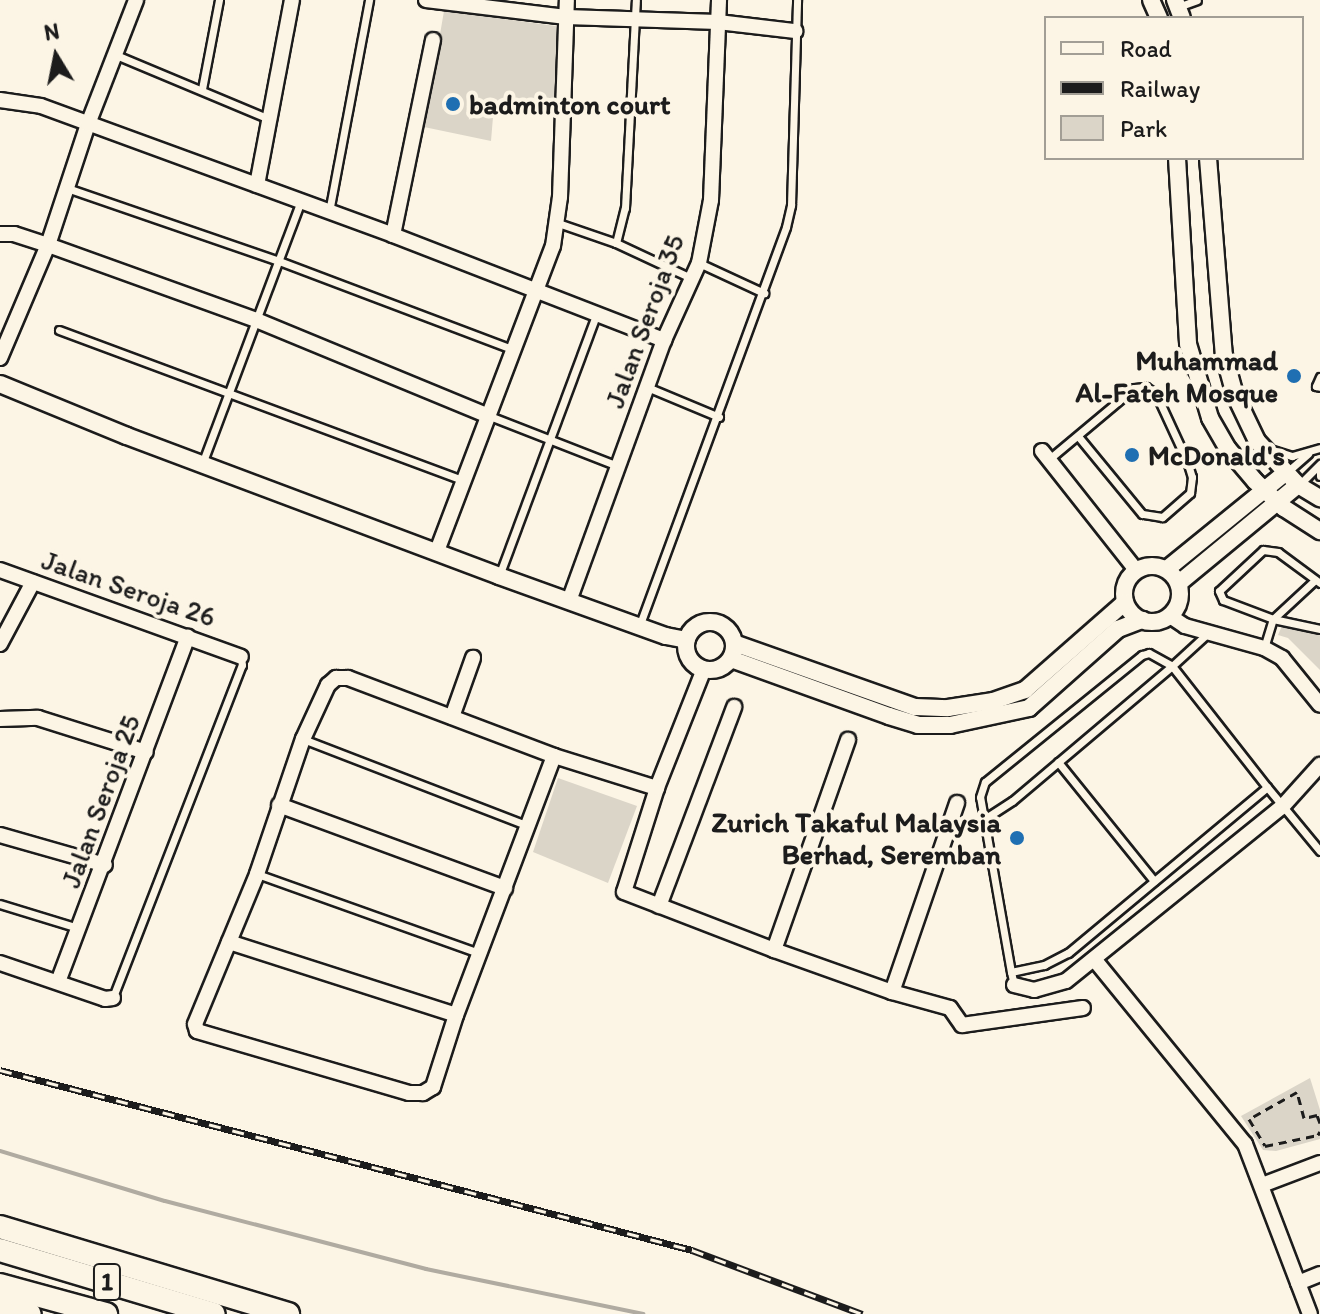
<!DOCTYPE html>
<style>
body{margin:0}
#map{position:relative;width:1320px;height:1314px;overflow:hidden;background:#fcf5e5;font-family:Itim,sans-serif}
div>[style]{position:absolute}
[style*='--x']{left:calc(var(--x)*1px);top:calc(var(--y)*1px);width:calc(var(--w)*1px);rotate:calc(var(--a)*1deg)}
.green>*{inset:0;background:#dbd5c8}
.stream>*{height:4px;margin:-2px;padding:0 2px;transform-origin:2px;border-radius:2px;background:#b0aba1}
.path>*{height:3px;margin-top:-1.5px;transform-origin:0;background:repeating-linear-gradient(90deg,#1c1c1c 0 8px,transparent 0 14px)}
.roads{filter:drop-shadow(2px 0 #1c1c1c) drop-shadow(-2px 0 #1c1c1c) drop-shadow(0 2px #1c1c1c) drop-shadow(0 -2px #1c1c1c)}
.service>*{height:7px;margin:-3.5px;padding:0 3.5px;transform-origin:3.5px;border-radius:3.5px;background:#fcf5e5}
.minor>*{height:14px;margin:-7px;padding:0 7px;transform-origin:7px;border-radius:7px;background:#fcf5e5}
.tertiary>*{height:16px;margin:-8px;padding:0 8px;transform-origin:8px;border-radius:8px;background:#fcf5e5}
.tertiary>.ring{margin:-8px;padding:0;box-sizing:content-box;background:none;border:16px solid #fcf5e5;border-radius:50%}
.trunk>*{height:22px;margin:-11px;padding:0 11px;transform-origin:11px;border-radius:11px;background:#fcf5e5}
.rail>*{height:7px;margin-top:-3.5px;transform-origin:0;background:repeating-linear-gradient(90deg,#fcf5e5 0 12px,#1c1c1c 0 24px);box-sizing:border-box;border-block:2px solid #1c1c1c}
.dots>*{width:22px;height:22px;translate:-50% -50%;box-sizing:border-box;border:4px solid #fcf5e5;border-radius:50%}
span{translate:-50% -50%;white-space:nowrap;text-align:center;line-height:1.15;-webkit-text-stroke:8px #fcf5e5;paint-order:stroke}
.shield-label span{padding:2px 6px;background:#fcf5e5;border:2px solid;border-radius:6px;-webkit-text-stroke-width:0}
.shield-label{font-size:26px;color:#1c1c1c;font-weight:700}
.poi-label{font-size:28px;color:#1c1c1c;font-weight:700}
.left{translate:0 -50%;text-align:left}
.right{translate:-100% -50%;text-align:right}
.street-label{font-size:28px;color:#1c1c1c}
.legend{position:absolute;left:1044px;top:16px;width:260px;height:144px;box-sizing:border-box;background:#fcf5e5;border:2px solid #a29e95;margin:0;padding:10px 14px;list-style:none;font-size:24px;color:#1c1c1c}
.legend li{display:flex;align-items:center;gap:16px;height:40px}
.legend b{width:40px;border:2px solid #a29e95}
.north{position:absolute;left:16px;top:16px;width:80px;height:80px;-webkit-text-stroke:6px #fcf5e5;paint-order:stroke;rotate:350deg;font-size:22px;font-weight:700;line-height:32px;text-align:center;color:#1c1c1c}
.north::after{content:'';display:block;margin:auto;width:28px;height:36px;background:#1c1c1c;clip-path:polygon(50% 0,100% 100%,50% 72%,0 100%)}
</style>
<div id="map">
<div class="green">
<div style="clip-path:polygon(444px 11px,563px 27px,559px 115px,494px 105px,491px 141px,424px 127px)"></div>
<div style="clip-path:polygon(1282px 626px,1320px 632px,1320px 670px,1288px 638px,1278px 635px)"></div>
<div style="clip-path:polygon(558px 778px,637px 806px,608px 883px,533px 852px)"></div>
<div style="clip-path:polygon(1310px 1078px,1320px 1110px,1320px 1139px,1276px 1151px,1263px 1150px,1241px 1116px)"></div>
</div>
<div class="stream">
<div style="--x:0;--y:1151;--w:172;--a:16.9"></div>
<div style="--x:165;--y:1201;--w:270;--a:14.6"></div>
<div style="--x:426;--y:1269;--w:222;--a:11.7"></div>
</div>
<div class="path">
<div style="--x:1320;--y:1123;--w:9;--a:-111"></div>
<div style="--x:1317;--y:1115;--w:13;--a:167"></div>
<div style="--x:1304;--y:1118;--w:27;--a:-105"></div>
<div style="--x:1297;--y:1092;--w:55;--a:150.6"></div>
<div style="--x:1249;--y:1119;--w:31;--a:59"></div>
<div style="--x:1265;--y:1146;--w:54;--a:-11.7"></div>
<div style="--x:1318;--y:1135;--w:4;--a:-63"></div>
</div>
<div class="roads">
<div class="service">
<div style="--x:1178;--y:7;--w:20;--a:-20"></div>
<div style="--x:116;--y:55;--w:166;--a:22.7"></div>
<div style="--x:202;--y:89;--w:91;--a:-79.2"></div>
<div style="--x:67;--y:188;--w:224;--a:19"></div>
<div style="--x:279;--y:261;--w:251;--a:20.7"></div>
<div style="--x:329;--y:212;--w:216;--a:-79.3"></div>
<div style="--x:558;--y:223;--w:61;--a:19"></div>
<div style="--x:616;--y:243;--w:83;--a:25"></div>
<div style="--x:616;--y:243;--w:36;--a:-76"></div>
<div style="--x:625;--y:208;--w:208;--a:-87"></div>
<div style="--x:699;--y:263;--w:72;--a:24.8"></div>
<div style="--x:59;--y:330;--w:431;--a:20.4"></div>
<div style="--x:1320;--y:377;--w:10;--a:114"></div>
<div style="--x:1316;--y:386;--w:4;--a:14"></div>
<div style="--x:647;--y:387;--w:78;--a:22.6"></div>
<div style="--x:487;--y:415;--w:141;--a:21.3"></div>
<div style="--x:1273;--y:450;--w:20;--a:18"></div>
<div style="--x:1292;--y:456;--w:29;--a:-16"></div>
<div style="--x:1048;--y:460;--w:112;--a:-39.9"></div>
<div style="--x:1134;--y:388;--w:12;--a:-5"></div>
<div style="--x:1146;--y:387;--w:12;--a:35"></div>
<div style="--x:1156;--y:394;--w:74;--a:65.2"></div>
<div style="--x:1187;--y:461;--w:17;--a:73"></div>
<div style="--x:1192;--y:477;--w:16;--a:97"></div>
<div style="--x:1190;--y:493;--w:37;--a:139"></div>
<div style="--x:1162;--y:517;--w:20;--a:-171"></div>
<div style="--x:1142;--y:514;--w:101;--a:-129.4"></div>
<div style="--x:202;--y:464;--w:281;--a:-69.4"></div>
<div style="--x:1287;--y:472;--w:28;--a:-41"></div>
<div style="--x:1320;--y:472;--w:4;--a:90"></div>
<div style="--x:1299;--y:485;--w:30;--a:-45"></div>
<div style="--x:499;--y:576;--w:278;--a:-69.6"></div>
<div style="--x:1320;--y:583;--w:52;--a:-143.6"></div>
<div style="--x:1278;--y:552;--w:15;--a:-172"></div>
<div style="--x:1263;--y:550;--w:60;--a:137"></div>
<div style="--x:1219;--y:591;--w:10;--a:66"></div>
<div style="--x:1223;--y:600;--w:53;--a:20.8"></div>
<div style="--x:1273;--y:619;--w:48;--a:12"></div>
<div style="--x:640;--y:624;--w:423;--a:-69.8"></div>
<div style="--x:786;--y:227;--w:23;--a:-77"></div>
<div style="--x:791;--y:205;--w:205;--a:-88.3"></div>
<div style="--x:1208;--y:633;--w:49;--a:137.5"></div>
<div style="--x:1172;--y:666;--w:209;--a:139.8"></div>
<div style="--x:1012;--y:801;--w:33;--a:147"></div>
<div style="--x:984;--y:819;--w:22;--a:-100"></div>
<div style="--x:980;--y:797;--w:16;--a:-72"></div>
<div style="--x:985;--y:782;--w:202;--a:-39"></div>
<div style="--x:1142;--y:655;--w:7;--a:-16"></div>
<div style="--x:1149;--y:653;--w:26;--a:29"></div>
<div style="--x:1172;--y:666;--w:154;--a:51.9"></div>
<div style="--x:1264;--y:648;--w:30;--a:-73"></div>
<div style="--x:1273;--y:619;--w:57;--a:-42.9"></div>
<div style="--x:303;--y:739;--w:241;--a:21.1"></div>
<div style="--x:1058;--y:762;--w:153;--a:51.1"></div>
<div style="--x:984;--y:819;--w:155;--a:80"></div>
<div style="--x:257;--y:874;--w:236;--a:19.6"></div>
<div style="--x:0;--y:904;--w:82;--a:17.1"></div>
<div style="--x:1014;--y:985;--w:13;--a:-103"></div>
<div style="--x:1011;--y:972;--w:34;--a:-12"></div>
<div style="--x:1044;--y:965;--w:27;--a:-27"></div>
<div style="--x:1068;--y:953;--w:259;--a:-39.8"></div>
<div style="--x:1267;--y:787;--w:83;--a:50.4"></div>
<div style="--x:113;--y:997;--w:356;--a:-68.8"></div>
<div style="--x:242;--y:665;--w:8;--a:-97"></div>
</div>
<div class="minor">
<div style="--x:426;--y:0;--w:141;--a:6.9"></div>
<div style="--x:566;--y:17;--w:152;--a:1.9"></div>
<div style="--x:718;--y:22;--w:78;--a:6.7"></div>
<div style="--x:0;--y:100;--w:41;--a:8.3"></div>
<div style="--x:41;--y:106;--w:375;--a:20.1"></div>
<div style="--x:393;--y:235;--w:291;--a:21.2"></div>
<div style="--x:257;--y:185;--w:188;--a:-79.3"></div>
<div style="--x:0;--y:234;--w:14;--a:0"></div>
<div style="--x:14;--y:234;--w:36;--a:18"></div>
<div style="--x:48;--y:245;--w:221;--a:19.8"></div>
<div style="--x:256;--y:320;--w:250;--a:22.4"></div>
<div style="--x:393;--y:235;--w:199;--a:-78.4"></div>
<div style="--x:0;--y:358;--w:123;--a:-67"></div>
<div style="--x:48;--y:245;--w:127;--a:-71.7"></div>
<div style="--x:88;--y:124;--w:133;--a:-68.8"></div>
<div style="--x:1042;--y:451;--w:152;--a:51.7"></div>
<div style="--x:437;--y:551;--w:326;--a:-69.2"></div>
<div style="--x:553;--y:246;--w:49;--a:-81.9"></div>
<div style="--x:560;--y:197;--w:197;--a:-88"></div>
<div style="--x:0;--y:570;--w:256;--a:19.8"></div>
<div style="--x:569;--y:601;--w:278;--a:-70"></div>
<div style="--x:664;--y:340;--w:85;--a:-65.6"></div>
<div style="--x:699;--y:263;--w:64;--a:-79.2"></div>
<div style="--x:711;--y:200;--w:200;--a:-87.7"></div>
<div style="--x:1170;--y:616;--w:18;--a:34"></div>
<div style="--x:1185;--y:626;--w:82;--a:15.6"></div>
<div style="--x:1264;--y:648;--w:21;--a:29"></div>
<div style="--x:1282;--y:658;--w:60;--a:51"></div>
<div style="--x:0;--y:644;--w:70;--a:-62"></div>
<div style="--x:704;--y:669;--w:128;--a:111.6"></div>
<div style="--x:657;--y:788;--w:109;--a:107.6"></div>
<div style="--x:624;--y:892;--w:161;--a:21.1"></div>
<div style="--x:774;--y:950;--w:125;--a:19.6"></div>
<div style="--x:892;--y:992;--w:60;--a:15.4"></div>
<div style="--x:950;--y:1008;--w:21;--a:55"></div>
<div style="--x:962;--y:1025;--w:122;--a:-8"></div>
<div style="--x:452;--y:717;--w:63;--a:-70.4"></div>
<div style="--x:0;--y:719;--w:38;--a:-2"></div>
<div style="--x:38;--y:718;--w:113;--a:17.5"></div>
<div style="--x:554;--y:756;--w:277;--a:110.7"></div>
<div style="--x:456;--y:1015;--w:76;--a:107.7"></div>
<div style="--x:433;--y:1087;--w:12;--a:149"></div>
<div style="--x:423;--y:1093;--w:14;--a:180"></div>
<div style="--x:409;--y:1093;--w:221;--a:-163.7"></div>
<div style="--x:197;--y:1031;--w:7;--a:-106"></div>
<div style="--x:195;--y:1024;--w:162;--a:-67.5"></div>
<div style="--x:257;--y:874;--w:143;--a:-71.2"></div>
<div style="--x:303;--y:739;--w:60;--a:-65.2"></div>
<div style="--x:328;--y:685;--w:11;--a:-41"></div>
<div style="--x:336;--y:678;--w:12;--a:0"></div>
<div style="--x:348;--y:678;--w:220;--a:20.7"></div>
<div style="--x:554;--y:756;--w:108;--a:17.3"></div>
<div style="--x:279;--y:805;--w:241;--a:20.2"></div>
<div style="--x:0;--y:835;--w:109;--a:15.9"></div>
<div style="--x:659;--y:906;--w:213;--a:-69.3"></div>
<div style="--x:229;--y:942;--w:238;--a:17.8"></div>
<div style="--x:774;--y:950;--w:223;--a:-70.6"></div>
<div style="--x:1094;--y:959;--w:239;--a:50.8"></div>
<div style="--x:1245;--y:1144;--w:182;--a:69.1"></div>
<div style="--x:0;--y:963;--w:111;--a:18.9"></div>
<div style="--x:105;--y:999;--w:8;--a:-7"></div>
<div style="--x:58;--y:982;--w:369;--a:-69.4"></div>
<div style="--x:1014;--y:985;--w:21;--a:14"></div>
<div style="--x:1034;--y:990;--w:33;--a:-16"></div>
<div style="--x:1066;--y:981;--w:277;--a:-38.9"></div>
<div style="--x:1282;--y:807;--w:57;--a:-47.9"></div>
<div style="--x:892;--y:992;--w:200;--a:-71"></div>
<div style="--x:1262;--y:1185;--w:62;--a:-20.8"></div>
<div style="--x:1298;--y:1283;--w:24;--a:-22"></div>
</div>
<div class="tertiary">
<div style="--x:1151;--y:0;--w:20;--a:66"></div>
<div style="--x:1175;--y:0;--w:19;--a:69"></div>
<div style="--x:1177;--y:158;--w:186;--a:86.6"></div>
<div style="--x:1188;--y:344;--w:77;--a:73.4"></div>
<div style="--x:1210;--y:418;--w:36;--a:60"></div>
<div style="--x:1228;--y:449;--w:42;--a:49.8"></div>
<div style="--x:1255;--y:481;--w:40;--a:43"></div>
<div style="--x:1284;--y:508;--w:43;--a:32.6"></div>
<div style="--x:1208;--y:158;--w:198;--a:85.4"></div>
<div style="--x:1224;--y:355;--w:41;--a:74.6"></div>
<div style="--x:1235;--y:395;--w:51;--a:64.4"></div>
<div style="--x:1257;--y:441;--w:60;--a:47"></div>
<div style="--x:1298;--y:485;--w:26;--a:31"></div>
<div style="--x:0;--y:384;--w:137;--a:22.3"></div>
<div style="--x:127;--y:436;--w:397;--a:20.6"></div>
<div style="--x:499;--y:576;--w:177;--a:19.8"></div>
<div style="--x:666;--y:636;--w:21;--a:11"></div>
<div class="ring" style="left:1124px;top:566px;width:40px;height:40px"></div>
<div style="--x:1167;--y:569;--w:152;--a:-39.1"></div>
<div style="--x:1179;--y:583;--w:154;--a:-39.5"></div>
<div class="ring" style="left:686px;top:622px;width:32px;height:32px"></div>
<div style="--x:734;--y:643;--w:192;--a:19.5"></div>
<div style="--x:915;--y:707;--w:33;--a:2"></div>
<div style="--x:948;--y:708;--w:46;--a:-8.8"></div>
<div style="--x:993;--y:701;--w:34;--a:-19"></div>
<div style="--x:1025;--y:690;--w:133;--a:-41.3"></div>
<div style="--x:731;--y:659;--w:168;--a:19.8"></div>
<div style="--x:889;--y:716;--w:30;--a:17"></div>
<div style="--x:918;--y:725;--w:32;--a:0"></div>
<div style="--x:950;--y:725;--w:81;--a:-12.1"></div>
<div style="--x:1029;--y:708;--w:119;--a:-41.6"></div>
<div style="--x:1118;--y:629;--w:26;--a:-21"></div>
</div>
<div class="trunk">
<div style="--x:0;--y:1227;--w:301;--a:16.8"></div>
<div style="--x:0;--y:1250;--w:223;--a:16.7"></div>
<div style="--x:0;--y:1285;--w:110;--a:15.3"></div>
<div style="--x:0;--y:1305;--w:31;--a:17"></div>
</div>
</div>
<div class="rail">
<div style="--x:0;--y:1070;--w:715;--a:14.58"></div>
<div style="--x:692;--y:1250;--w:182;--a:20.6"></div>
</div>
<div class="dots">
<div style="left:453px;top:104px;background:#1f6fb2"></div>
<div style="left:1294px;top:376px;background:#1f6fb2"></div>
<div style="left:1132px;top:455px;background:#1f6fb2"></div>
<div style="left:1017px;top:838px;background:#1f6fb2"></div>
</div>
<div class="shield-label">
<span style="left:107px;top:1282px">1</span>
</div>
<div class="poi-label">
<span class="left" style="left:469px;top:104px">badminton court</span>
<span class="right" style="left:1278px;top:376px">Muhammad<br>Al-Fateh Mosque</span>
<span class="left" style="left:1148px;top:455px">McDonald's</span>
<span class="right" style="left:1001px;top:838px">Zurich Takaful Malaysia<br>Berhad, Seremban</span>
</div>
<div class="street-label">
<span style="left:644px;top:321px;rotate:-70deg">Jalan Seroja 35</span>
<span style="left:129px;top:588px;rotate:19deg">Jalan Seroja 26</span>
<span style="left:100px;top:801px;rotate:-70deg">Jalan Seroja 25</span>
</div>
<ul class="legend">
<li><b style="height:10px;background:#fcf5e5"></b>Road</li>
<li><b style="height:10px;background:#1c1c1c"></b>Railway</li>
<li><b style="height:22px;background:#dbd5c8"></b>Park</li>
</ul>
<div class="north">N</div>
</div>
